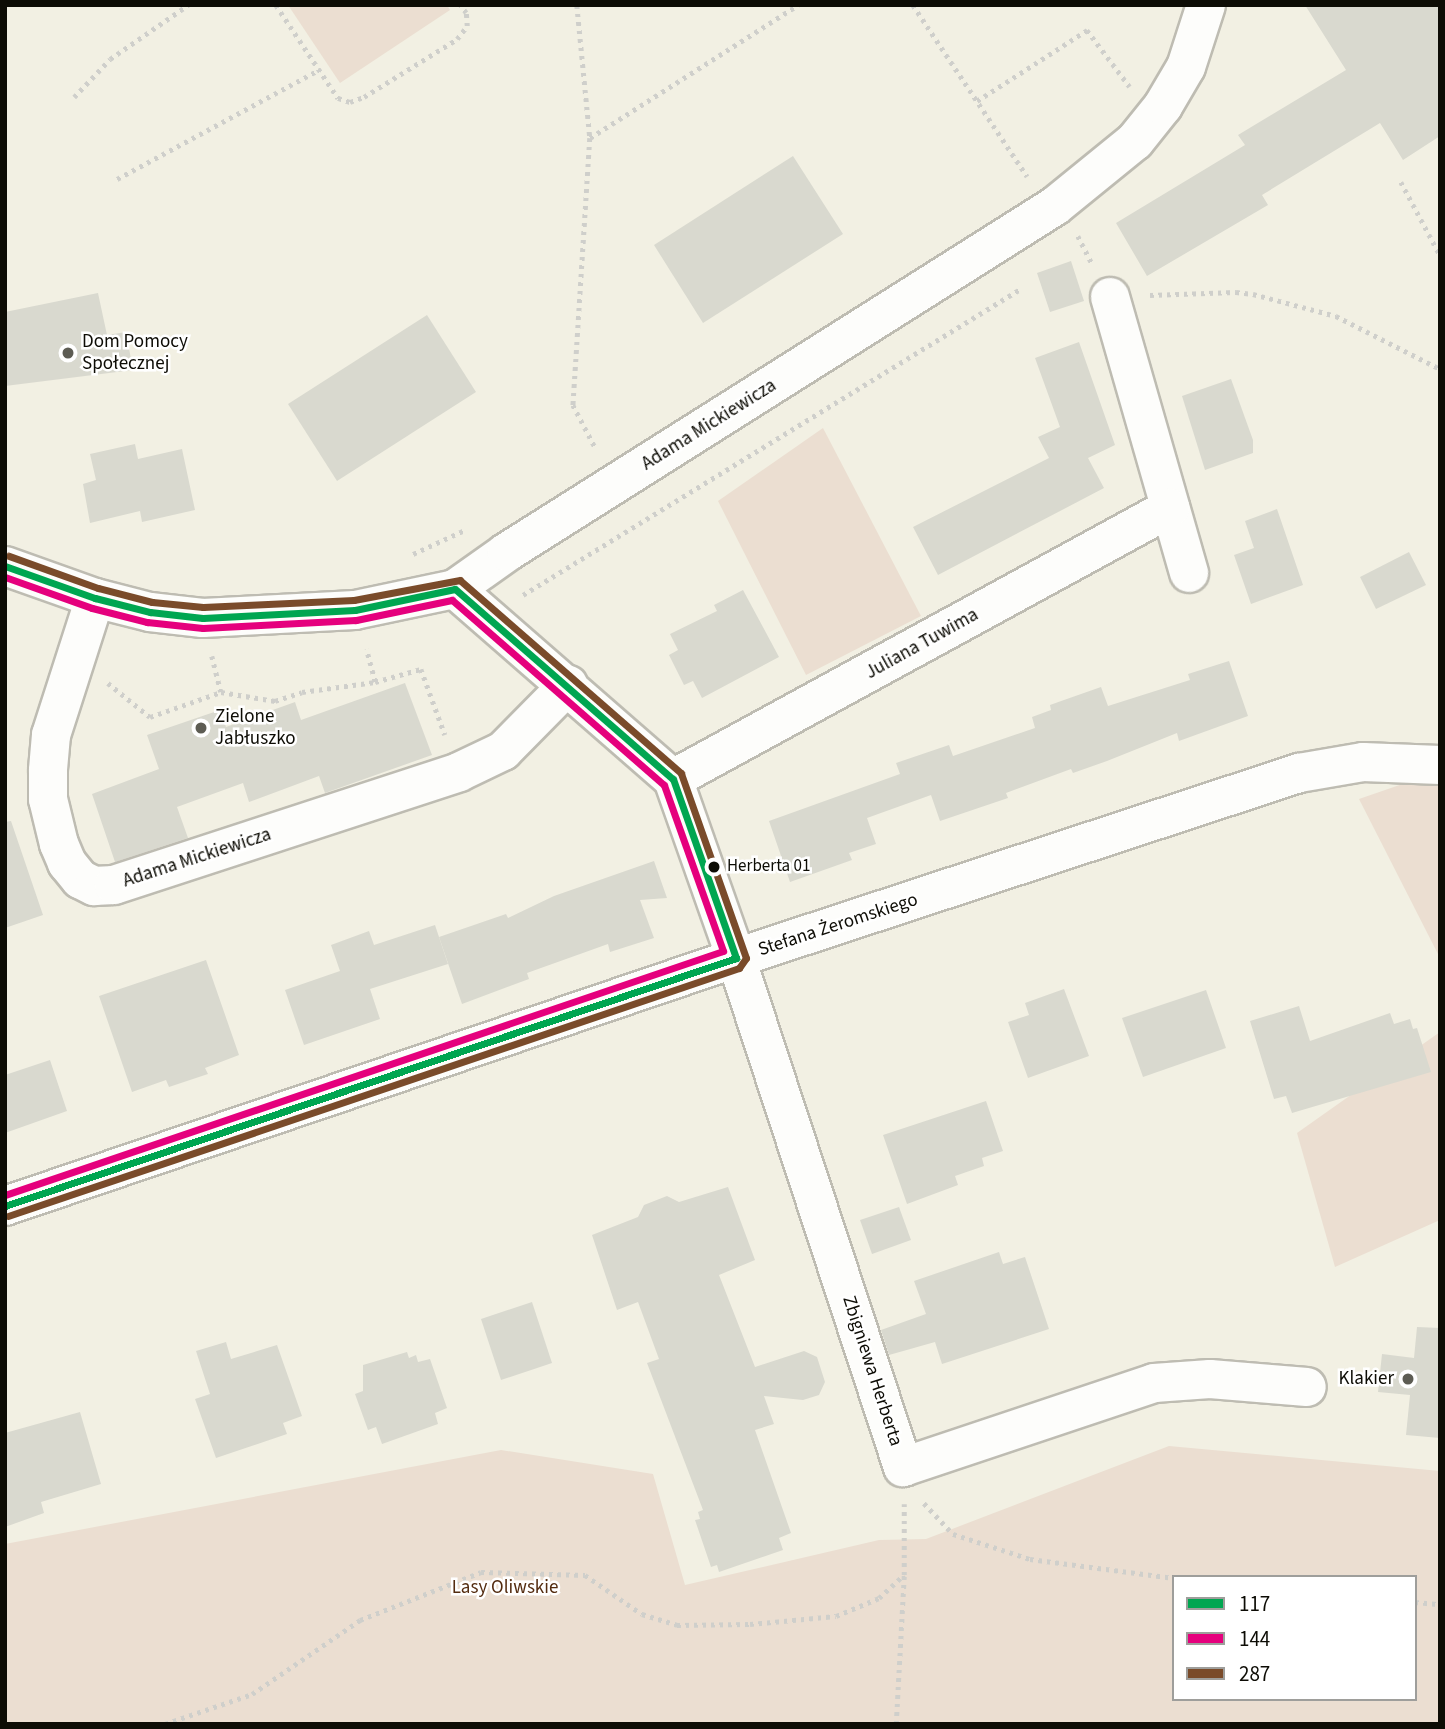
<!DOCTYPE html>
<meta charset="utf-8">
<style>
body{margin:0}
#map{position:relative;width:1445px;height:1729px;overflow:hidden;background:#f2f0e3;font-family:"Source Sans 3",sans-serif}
div>[style]{position:absolute}
[style*='--x']{left:calc(var(--x)*1px);top:calc(var(--y)*1px);width:calc(var(--w)*1px);rotate:calc(var(--a)*1deg)}
.green>*{inset:0;background:#ebded1}
.building>*{inset:0;background:#d9d9cf}
.path>*{height:4.5px;margin-top:-2.25px;transform-origin:0;background:repeating-linear-gradient(90deg,#cfcfcb 0 3.5px,transparent 0 8.5px)}
.roads{filter:drop-shadow(2px 0 #bebcb2) drop-shadow(-2px 0 #bebcb2) drop-shadow(0 2px #bebcb2) drop-shadow(0 -2px #bebcb2)}
.minor>*{height:38px;margin:-19px;padding:0 19px;transform-origin:19px;border-radius:19px;background:#fdfdfb}
.bus-1>*{height:7px;margin:-3.5px;padding:0 3.5px;transform-origin:3.5px;border-radius:3.5px;background:#00a651}
.bus-2>*{height:7px;margin:-3.5px;padding:0 3.5px;transform-origin:3.5px;border-radius:3.5px;background:#e5007d}
.bus-3>*{height:7px;margin:-3.5px;padding:0 3.5px;transform-origin:3.5px;border-radius:3.5px;background:#7a4b2a}
.dots>*{width:19px;height:19px;translate:-50% -50%;box-sizing:border-box;border:4px solid #fff;border-radius:50%}
span{translate:-50% -50%;white-space:nowrap;text-align:center;line-height:1.15;-webkit-text-stroke:5px #fff;paint-order:stroke}
.bus-label{font-size:17px;color:#0d0c05}
.left{translate:0 -50%;text-align:left}
.poi-label{font-size:19px;color:#0d0c05}
.right{translate:-100% -50%;text-align:right}
.street-label{font-size:19px;color:#0d0c05}
.park-label{font-size:19px;color:#542c10}
.frame{position:absolute;inset:0;border:7px solid #0d0c05;pointer-events:none}
.legend{position:absolute;left:1172px;top:1575px;width:245px;height:126px;box-sizing:border-box;background:#fff;border:2px solid #9e9e9b;margin:0;padding:9px 12px;list-style:none;font-size:21px;color:#0d0c05}
.legend li{display:flex;align-items:center;gap:14px;height:35px}
.legend b{width:35px;border:2px solid #9e9e9b}
</style>
<div id="map">
<div class="green">
<div style="clip-path:polygon(288px 5px,447px 5px,450px 10px,340px 83px)"></div>
<div style="clip-path:polygon(823px 428px,921px 616px,806px 675px,718px 501px)"></div>
<div style="clip-path:polygon(1417px 779px,1440px 779px,1440px 958px,1359px 799px)"></div>
<div style="clip-path:polygon(1440px 1032px,1440px 1220px,1335px 1267px,1297px 1133px)"></div>
<div style="clip-path:polygon(evenodd,1169px 1446px,1440px 1471px,1440px 1724px,5px 1724px,5px 1544px,501px 1450px,653px 1474px,685px 1585px,879px 1540px,926px 1539px,1169px 1446px,1174px 1577px,1415px 1577px,1415px 1699px,1174px 1699px,1174px 1577px)"></div>
</div>
<div class="building">
<div style="clip-path:polygon(1305px 5px,1440px 5px,1440px 136px,1403px 160px,1380px 123px,1262px 195px,1268px 205px,1147px 276px,1116px 223px,1245px 145px,1238px 135px,1346px 70px)"></div>
<div style="clip-path:polygon(793px 156px,843px 234px,703px 323px,654px 245px)"></div>
<div style="clip-path:polygon(1071px 261px,1084px 301px,1050px 312px,1037px 273px)"></div>
<div style="clip-path:polygon(98px 293px,107px 335px,126px 332px,133px 370px,5px 386px,5px 312px)"></div>
<div style="clip-path:polygon(427px 315px,476px 392px,337px 481px,288px 404px)"></div>
<div style="clip-path:polygon(1079px 342px,1115px 445px,1088px 458px,1104px 488px,938px 575px,913px 527px,1049px 458px,1038px 437px,1060px 427px,1035px 358px)"></div>
<div style="clip-path:polygon(1231px 379px,1253px 440px,1253px 453px,1205px 470px,1182px 396px)"></div>
<div style="clip-path:polygon(135px 444px,138px 459px,182px 449px,195px 510px,142px 522px,140px 511px,90px 523px,83px 484px,96px 480px,90px 454px)"></div>
<div style="clip-path:polygon(1277px 509px,1303px 585px,1251px 604px,1234px 555px,1254px 548px,1245px 521px)"></div>
<div style="clip-path:polygon(1409px 552px,1426px 585px,1376px 609px,1360px 577px)"></div>
<div style="clip-path:polygon(743px 590px,779px 657px,702px 698px,693px 681px,684px 685px,669px 655px,678px 650px,670px 634px,717px 611px,714px 605px)"></div>
<div style="clip-path:polygon(1229px 661px,1248px 716px,1179px 741px,1177px 733px,1107px 761px,1073px 773px,1071px 769px,1006px 793px,1008px 798px,940px 821px,931px 795px,867px 818px,876px 844px,849px 853px,852px 860px,790px 882px,769px 821px,900px 774px,896px 763px,949px 745px,953px 756px,1035px 728px,1032px 717px,1051px 710px,1050px 705px,1064px 700px,1101px 687px,1108px 706px,1190px 680px,1188px 674px)"></div>
<div style="clip-path:polygon(405px 683px,432px 755px,325px 793px,319px 776px,249px 802px,243px 783px,177px 807px,188px 838px,115px 862px,92px 794px,159px 769px,147px 735px,220px 710px,226px 727px,295px 702px,301px 720px)"></div>
<div style="clip-path:polygon(11px 821px,43px 915px,5px 928px,5px 822px)"></div>
<div style="clip-path:polygon(654px 861px,667px 898px,640px 900px,654px 938px,610px 952px,608px 944px,527px 973px,529px 979px,462px 1004px,439px 937px,506px 914px,508px 918px,554px 896px)"></div>
<div style="clip-path:polygon(435px 925px,448px 964px,370px 989px,380px 1019px,304px 1045px,285px 990px,340px 971px,331px 945px,369px 931px,374px 945px)"></div>
<div style="clip-path:polygon(206px 960px,239px 1055px,205px 1068px,208px 1074px,169px 1087px,166px 1080px,132px 1092px,99px 996px)"></div>
<div style="clip-path:polygon(1064px 989px,1089px 1056px,1028px 1078px,1008px 1022px,1029px 1015px,1025px 1003px)"></div>
<div style="clip-path:polygon(1206px 990px,1226px 1048px,1143px 1077px,1122px 1018px)"></div>
<div style="clip-path:polygon(1299px 1006px,1310px 1041px,1390px 1013px,1394px 1024px,1410px 1019px,1413px 1029px,1417px 1028px,1431px 1072px,1292px 1113px,1286px 1096px,1274px 1099px,1250px 1021px)"></div>
<div style="clip-path:polygon(50px 1060px,67px 1111px,5px 1133px,5px 1075px)"></div>
<div style="clip-path:polygon(986px 1101px,1003px 1151px,982px 1158px,984px 1166px,955px 1176px,958px 1185px,907px 1204px,883px 1135px)"></div>
<div style="clip-path:polygon(728px 1187px,755px 1260px,719px 1275px,755px 1367px,804px 1351px,817px 1357px,825px 1382px,819px 1395px,803px 1400px,764px 1396px,774px 1424px,755px 1430px,791px 1533px,779px 1538px,783px 1550px,719px 1572px,717px 1565px,711px 1567px,695px 1520px,700px 1519px,698px 1512px,703px 1510px,647px 1363px,659px 1359px,638px 1302px,617px 1310px,592px 1235px,638px 1217px,644px 1205px,667px 1196px,679px 1202px)"></div>
<div style="clip-path:polygon(899px 1207px,911px 1240px,872px 1254px,860px 1220px)"></div>
<div style="clip-path:polygon(999px 1252px,1003px 1264px,1025px 1257px,1049px 1329px,942px 1364px,935px 1342px,889px 1355px,881px 1330px,926px 1314px,914px 1281px)"></div>
<div style="clip-path:polygon(532px 1302px,552px 1363px,501px 1380px,481px 1319px)"></div>
<div style="clip-path:polygon(1417px 1327px,1440px 1328px,1440px 1438px,1406px 1435px,1410px 1395px,1378px 1392px,1382px 1354px,1414px 1358px)"></div>
<div style="clip-path:polygon(226px 1342px,231px 1359px,277px 1345px,302px 1416px,283px 1423px,287px 1434px,216px 1458px,195px 1399px,210px 1394px,196px 1351px)"></div>
<div style="clip-path:polygon(407px 1352px,409px 1358px,416px 1355px,418px 1362px,430px 1359px,447px 1408px,435px 1413px,438px 1424px,382px 1444px,376px 1427px,368px 1430px,355px 1394px,363px 1391px,363px 1365px)"></div>
<div style="clip-path:polygon(80px 1412px,101px 1484px,41px 1502px,44px 1513px,5px 1527px,5px 1433px)"></div>
</div>
<div class="path">
<div style="--x:276;--y:5;--w:112;--a:56.3"></div>
<div style="--x:338;--y:98;--w:13;--a:18"></div>
<div style="--x:350;--y:102;--w:15;--a:-20"></div>
<div style="--x:364;--y:97;--w:110;--a:-31.9"></div>
<div style="--x:457;--y:39;--w:16;--a:-52"></div>
<div style="--x:467;--y:26;--w:13;--a:-94"></div>
<div style="--x:466;--y:13;--w:10;--a:-127"></div>
<div style="--x:479;--y:5;--w:1;--a:90"></div>
<div style="--x:577;--y:5;--w:134;--a:84.4"></div>
<div style="--x:590;--y:138;--w:268;--a:93.6"></div>
<div style="--x:573;--y:405;--w:50;--a:62.4"></div>
<div style="--x:913;--y:5;--w:206;--a:56.3"></div>
<div style="--x:74;--y:97;--w:52;--a:-46.5"></div>
<div style="--x:110;--y:59;--w:95;--a:-34.7"></div>
<div style="--x:977;--y:101;--w:131;--a:-32.8"></div>
<div style="--x:1087;--y:30;--w:71;--a:53"></div>
<div style="--x:590;--y:138;--w:247;--a:-32.6"></div>
<div style="--x:117;--y:179;--w:230;--a:-28.4"></div>
<div style="--x:1401;--y:182;--w:83;--a:61.9"></div>
<div style="--x:1078;--y:236;--w:30;--a:63"></div>
<div style="--x:1150;--y:295;--w:86;--a:-2"></div>
<div style="--x:1236;--y:292;--w:17;--a:7"></div>
<div style="--x:1253;--y:294;--w:86;--a:14.8"></div>
<div style="--x:1336;--y:316;--w:117;--a:27"></div>
<div style="--x:413;--y:554;--w:57;--a:-24.8"></div>
<div style="--x:523;--y:595;--w:586;--a:-31.6"></div>
<div style="--x:212;--y:656;--w:37;--a:76"></div>
<div style="--x:375;--y:682;--w:48;--a:-15.8"></div>
<div style="--x:421;--y:669;--w:70;--a:70"></div>
<div style="--x:108;--y:683;--w:54;--a:39"></div>
<div style="--x:150;--y:717;--w:75;--a:-19.4"></div>
<div style="--x:221;--y:692;--w:55;--a:9.5"></div>
<div style="--x:275;--y:701;--w:28;--a:-18"></div>
<div style="--x:302;--y:692;--w:74;--a:-7.8"></div>
<div style="--x:375;--y:682;--w:34;--a:-105"></div>
<div style="--x:924;--y:1503;--w:42;--a:46.9"></div>
<div style="--x:953;--y:1534;--w:81;--a:18"></div>
<div style="--x:1030;--y:1559;--w:145;--a:7.5"></div>
<div style="--x:1415;--y:1602;--w:25;--a:5"></div>
<div style="--x:165;--y:1724;--w:92;--a:-19"></div>
<div style="--x:252;--y:1694;--w:131;--a:-34.4"></div>
<div style="--x:360;--y:1620;--w:130;--a:-21.6"></div>
<div style="--x:481;--y:1572;--w:104;--a:1.7"></div>
<div style="--x:585;--y:1575;--w:69;--a:34.4"></div>
<div style="--x:642;--y:1614;--w:37;--a:17"></div>
<div style="--x:677;--y:1625;--w:73;--a:-0.8"></div>
<div style="--x:750;--y:1624;--w:86;--a:-5.3"></div>
<div style="--x:836;--y:1616;--w:47;--a:-22.7"></div>
<div style="--x:879;--y:1598;--w:34;--a:-43"></div>
<div style="--x:896;--y:1724;--w:149;--a:-86.9"></div>
<div style="--x:904;--y:1575;--w:71;--a:-90"></div>
</div>
<div class="roads">
<div class="minor">
<div style="--x:1110;--y:297;--w:287;--a:74"></div>
<div style="--x:5;--y:566;--w:96;--a:19.6"></div>
<div style="--x:95;--y:598;--w:57;--a:14.3"></div>
<div style="--x:150;--y:612;--w:53;--a:6.5"></div>
<div style="--x:203;--y:618;--w:152;--a:-3"></div>
<div style="--x:355;--y:610;--w:102;--a:-11.9"></div>
<div style="--x:455;--y:589;--w:64;--a:-35.4"></div>
<div style="--x:507;--y:552;--w:648;--a:-32.27"></div>
<div style="--x:1055;--y:206;--w:103;--a:-39.1"></div>
<div style="--x:1135;--y:141;--w:45;--a:-51.3"></div>
<div style="--x:1163;--y:106;--w:45;--a:-59.5"></div>
<div style="--x:1186;--y:67;--w:65;--a:-72.1"></div>
<div style="--x:455;--y:589;--w:289;--a:41.1"></div>
<div style="--x:673;--y:779;--w:190;--a:70.6"></div>
<div style="--x:736;--y:958;--w:536;--a:71.84"></div>
<div style="--x:903;--y:1467;--w:265;--a:-18.5"></div>
<div style="--x:1154;--y:1383;--w:56;--a:-4.1"></div>
<div style="--x:1210;--y:1379;--w:97;--a:4.7"></div>
<div style="--x:95;--y:598;--w:144;--a:107.8"></div>
<div style="--x:51;--y:735;--w:36;--a:95"></div>
<div style="--x:48;--y:771;--w:28;--a:90"></div>
<div style="--x:48;--y:799;--w:46;--a:76.3"></div>
<div style="--x:59;--y:844;--w:21;--a:67"></div>
<div style="--x:67;--y:863;--w:21;--a:51"></div>
<div style="--x:80;--y:879;--w:16;--a:27"></div>
<div style="--x:94;--y:886;--w:20;--a:-3"></div>
<div style="--x:114;--y:885;--w:363;--a:-18.1"></div>
<div style="--x:459;--y:772;--w:49;--a:-25.5"></div>
<div style="--x:503;--y:751;--w:93;--a:-45.4"></div>
<div style="--x:673;--y:779;--w:566;--a:-28.6"></div>
<div style="--x:5;--y:1206;--w:772;--a:-18.74"></div>
<div style="--x:736;--y:958;--w:593;--a:-18.19"></div>
<div style="--x:1299;--y:773;--w:65;--a:-9.8"></div>
<div style="--x:1363;--y:762;--w:77;--a:2.2"></div>
</div>
</div>
<div class="bus-1">
<div style="--x:5;--y:566;--w:96;--a:19.6"></div>
<div style="--x:95;--y:598;--w:57;--a:14.3"></div>
<div style="--x:150;--y:612;--w:53;--a:6.5"></div>
<div style="--x:203;--y:618;--w:152;--a:-3"></div>
<div style="--x:355;--y:610;--w:102;--a:-11.9"></div>
<div style="--x:455;--y:589;--w:289;--a:41.1"></div>
<div style="--x:673;--y:779;--w:190;--a:70.6"></div>
<div style="--x:5;--y:1206;--w:772;--a:-18.74"></div>
</div>
<div class="bus-2">
<div style="--x:5;--y:577;--w:92;--a:19.6"></div>
<div style="--x:92;--y:608;--w:57;--a:14.3"></div>
<div style="--x:147;--y:622;--w:56;--a:6.1"></div>
<div style="--x:203;--y:628;--w:153;--a:-3"></div>
<div style="--x:356;--y:620;--w:98;--a:-11.8"></div>
<div style="--x:452;--y:600;--w:281;--a:41.1"></div>
<div style="--x:664;--y:785;--w:176;--a:70.4"></div>
<div style="--x:723;--y:951;--w:758;--a:161.23"></div>
</div>
<div class="bus-3">
<div style="--x:8;--y:1216;--w:772;--a:-18.74"></div>
<div style="--x:739;--y:968;--w:12;--a:-55"></div>
<div style="--x:746;--y:958;--w:196;--a:-109.4"></div>
<div style="--x:681;--y:773;--w:293;--a:-138.9"></div>
<div style="--x:460;--y:580;--w:108;--a:169.3"></div>
<div style="--x:354;--y:600;--w:151;--a:177.3"></div>
<div style="--x:203;--y:607;--w:51;--a:-174.4"></div>
<div style="--x:152;--y:602;--w:56;--a:-165.5"></div>
<div style="--x:98;--y:588;--w:95;--a:-160.2"></div>
</div>
<div class="dots">
<div style="left:68px;top:353px;background:#5d5c53"></div>
<div style="left:201px;top:728px;background:#5d5c53"></div>
<div style="left:714px;top:867px;background:#0d0c05"></div>
<div style="left:1408px;top:1379px;background:#5d5c53"></div>
</div>
<div class="bus-label">
<span class="left" style="left:727px;top:867px">Herberta 01</span>
</div>
<div class="poi-label">
<span class="left" style="left:82px;top:353px">Dom Pomocy<br>Społecznej</span>
<span class="left" style="left:215px;top:728px">Zielone<br>Jabłuszko</span>
<span class="right" style="left:1394px;top:1379px">Klakier</span>
</div>
<div class="street-label">
<span style="left:709px;top:425px;rotate:-32deg">Adama Mickiewicza</span>
<span style="left:922px;top:644px;rotate:-29deg">Juliana Tuwima</span>
<span style="left:197px;top:858px;rotate:-18deg">Adama Mickiewicza</span>
<span style="left:838px;top:925px;rotate:-18deg">Stefana Żeromskiego</span>
<span style="left:872px;top:1371px;rotate:72deg">Zbigniewa Herberta</span>
</div>
<div class="park-label">
<span style="left:505px;top:1588px">Lasy Oliwskie</span>
</div>
<div class="frame"></div>
<ul class="legend">
<li><b style="height:9px;background:#00a651"></b>117</li>
<li><b style="height:9px;background:#e5007d"></b>144</li>
<li><b style="height:9px;background:#7a4b2a"></b>287</li>
</ul>
</div>
